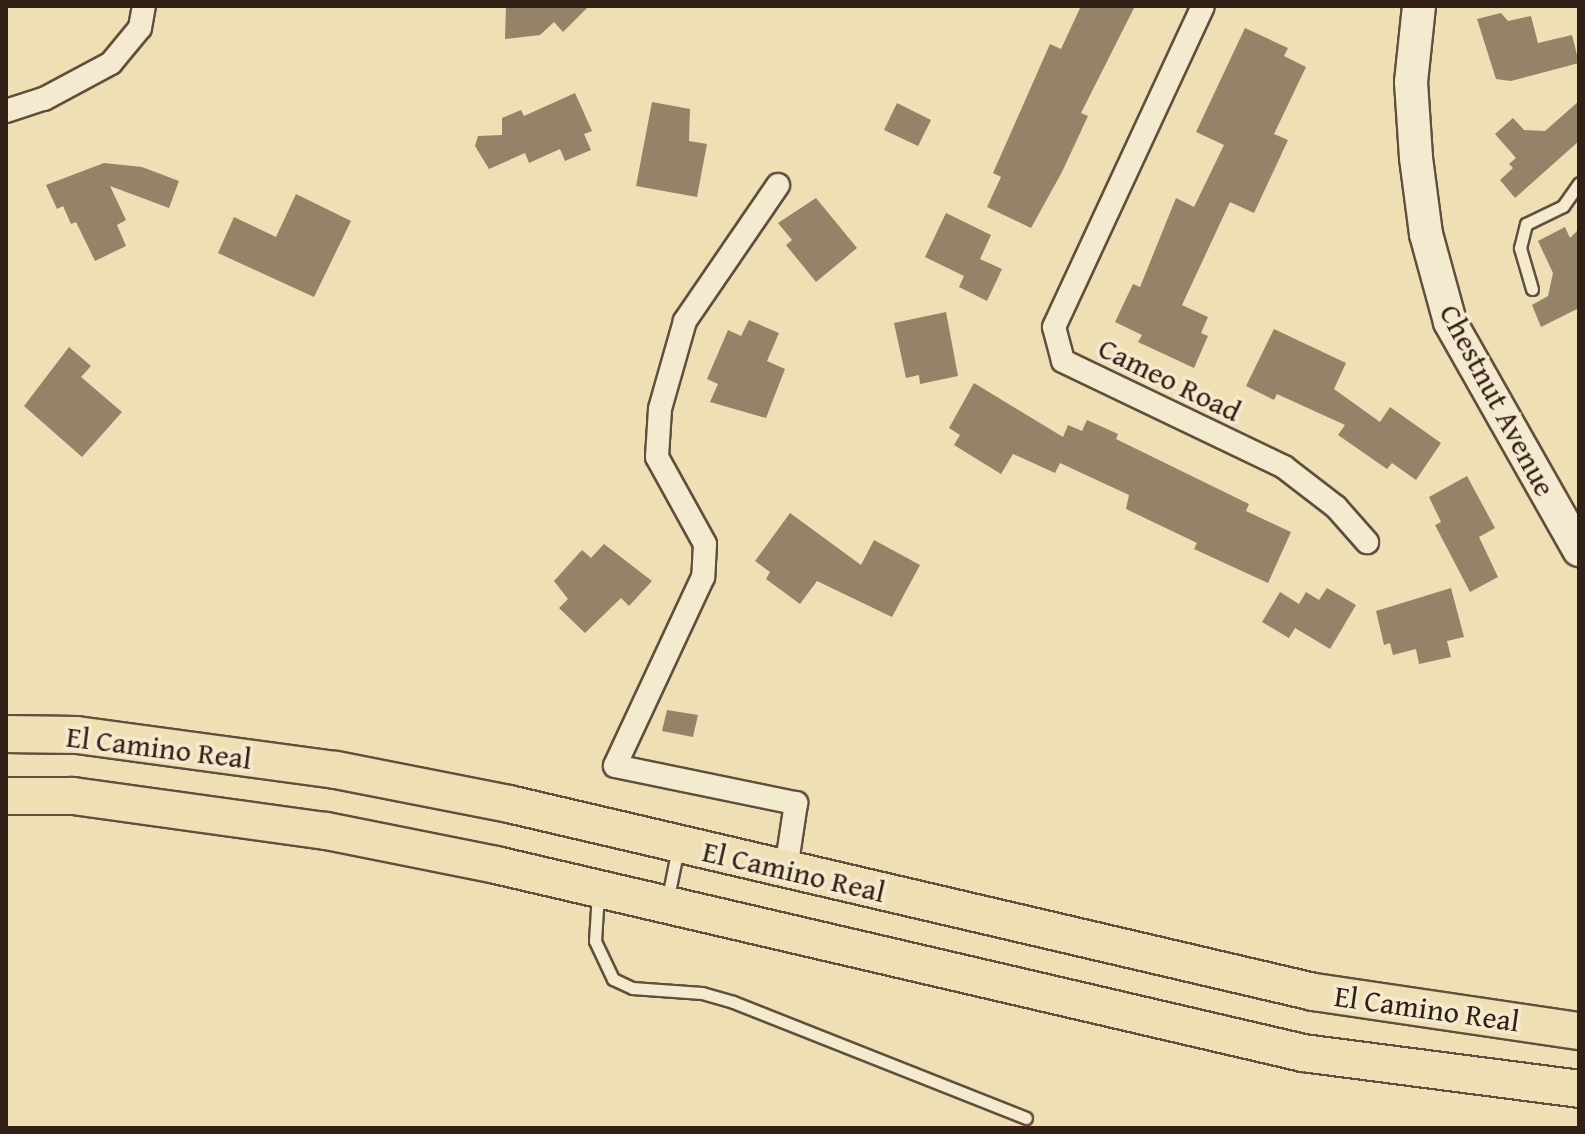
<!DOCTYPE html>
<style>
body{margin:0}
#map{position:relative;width:1585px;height:1134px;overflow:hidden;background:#eedfb5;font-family:"Gentium Book Plus",serif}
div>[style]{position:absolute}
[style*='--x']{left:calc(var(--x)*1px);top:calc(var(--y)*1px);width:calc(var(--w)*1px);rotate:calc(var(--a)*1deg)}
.building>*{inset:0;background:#948368}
.roads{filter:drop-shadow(2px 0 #614f3d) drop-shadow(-2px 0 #614f3d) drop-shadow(0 2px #614f3d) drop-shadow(0 -2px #614f3d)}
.service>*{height:11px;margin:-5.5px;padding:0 5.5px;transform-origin:5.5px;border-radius:5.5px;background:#f4eacf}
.minor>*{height:22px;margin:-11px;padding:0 11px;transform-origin:11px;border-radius:11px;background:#f4eacf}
.secondary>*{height:32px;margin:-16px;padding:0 16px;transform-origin:16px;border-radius:16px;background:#f4eacf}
.primary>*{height:36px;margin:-18px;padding:0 18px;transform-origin:18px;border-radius:18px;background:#eedfb5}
span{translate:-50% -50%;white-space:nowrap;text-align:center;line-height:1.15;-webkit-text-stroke:7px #f4eacf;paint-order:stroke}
.street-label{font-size:30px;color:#321f15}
.frame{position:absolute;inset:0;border:8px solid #321f15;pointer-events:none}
</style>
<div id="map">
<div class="building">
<div style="clip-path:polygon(506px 6px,589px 6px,563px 32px,554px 22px,540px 35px,505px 39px)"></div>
<div style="clip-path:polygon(1081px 6px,1135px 6px,1081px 113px,1088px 116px,1062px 172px,1031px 228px,987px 207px,1001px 177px,993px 173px,1050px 44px,1061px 49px)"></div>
<div style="clip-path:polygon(1501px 13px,1508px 21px,1531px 16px,1538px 43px,1572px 35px,1579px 63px,1511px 81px,1496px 79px,1477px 19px)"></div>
<div style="clip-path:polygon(1245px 28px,1288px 48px,1284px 56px,1306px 67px,1274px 134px,1288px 140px,1254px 213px,1230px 202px,1182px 305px,1208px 317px,1201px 333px,1208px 336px,1194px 368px,1138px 342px,1142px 335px,1115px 322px,1133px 284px,1140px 287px,1176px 198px,1194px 207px,1224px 145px,1196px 132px)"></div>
<div style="clip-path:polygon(575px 93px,592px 131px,584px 134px,591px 150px,565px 161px,560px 149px,529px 163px,525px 153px,489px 169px,475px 146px,478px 136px,502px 135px,502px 118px,521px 110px,524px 116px)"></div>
<div style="clip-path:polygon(1579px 101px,1579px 141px,1515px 198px,1500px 180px,1513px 168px,1509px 164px,1516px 158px,1495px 134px,1513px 118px,1524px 130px,1545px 131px)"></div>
<div style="clip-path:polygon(652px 102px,690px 109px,689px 141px,707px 144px,697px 197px,636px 186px)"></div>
<div style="clip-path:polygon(897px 103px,931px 120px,918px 146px,884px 130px)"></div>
<div style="clip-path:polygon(104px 163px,142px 167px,179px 181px,169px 208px,110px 186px,126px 220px,117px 225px,126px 246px,95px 261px,76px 222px,71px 224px,63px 206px,57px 209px,46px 185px)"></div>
<div style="clip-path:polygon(296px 194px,351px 221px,314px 297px,218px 253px,234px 217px,276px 237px)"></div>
<div style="clip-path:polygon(816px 198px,857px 248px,816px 282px,786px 245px,792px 240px,778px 223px)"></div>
<div style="clip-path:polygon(946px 213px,991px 235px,980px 259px,1002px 269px,987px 301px,959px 287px,964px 276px,925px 257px)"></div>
<div style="clip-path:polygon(1565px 227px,1570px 238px,1579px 229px,1579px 308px,1541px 327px,1532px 305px,1548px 296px,1553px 273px,1538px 241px)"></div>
<div style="clip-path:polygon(946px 312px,958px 376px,920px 384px,919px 375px,906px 378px,894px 323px)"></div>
<div style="clip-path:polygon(749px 320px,779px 333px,767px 361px,785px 369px,766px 418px,710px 402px,718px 384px,707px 379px,728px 330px,741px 336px)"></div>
<div style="clip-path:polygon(1274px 329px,1346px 363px,1334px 389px,1380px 422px,1390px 407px,1441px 443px,1416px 480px,1392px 463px,1387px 469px,1338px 435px,1345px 425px,1277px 394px,1274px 400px,1246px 386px)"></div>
<div style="clip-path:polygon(69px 347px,91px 366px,81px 377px,122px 412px,82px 457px,24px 406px)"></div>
<div style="clip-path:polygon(974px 383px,1063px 437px,1068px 425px,1082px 431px,1087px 420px,1118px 434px,1116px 439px,1249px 504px,1246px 511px,1291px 532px,1268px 583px,1194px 549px,1197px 543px,1126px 509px,1129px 495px,1060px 463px,1055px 473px,1013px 454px,1001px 474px,954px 445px,960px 435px,949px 428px)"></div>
<div style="clip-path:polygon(1467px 476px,1495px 528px,1479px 537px,1498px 577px,1470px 592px,1435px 525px,1441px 522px,1429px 497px)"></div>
<div style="clip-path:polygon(790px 513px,861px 565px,874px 540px,920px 565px,892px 617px,817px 581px,800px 604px,766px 579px,770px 572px,755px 561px)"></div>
<div style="clip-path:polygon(604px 544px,652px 581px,629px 606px,621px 598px,585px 633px,559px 608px,568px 599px,554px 581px,582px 550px,591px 558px)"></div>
<div style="clip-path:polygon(1327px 588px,1356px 605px,1330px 649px,1295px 628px,1289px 638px,1262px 622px,1280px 592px,1299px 604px,1306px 592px,1319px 600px)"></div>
<div style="clip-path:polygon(1451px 588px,1464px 637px,1447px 641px,1451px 657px,1419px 664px,1416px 649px,1393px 655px,1390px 643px,1384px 645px,1376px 611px)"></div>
<div style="clip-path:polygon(667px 710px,698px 715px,693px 737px,662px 731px)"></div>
</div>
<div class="roads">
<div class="service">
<div style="--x:1532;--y:289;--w:43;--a:-106.3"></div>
<div style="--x:1520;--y:248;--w:25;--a:-76"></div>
<div style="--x:1526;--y:224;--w:41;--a:-25.9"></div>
<div style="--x:1563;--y:206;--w:28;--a:-55"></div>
<div style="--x:598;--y:893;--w:48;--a:93.6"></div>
<div style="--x:595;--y:941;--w:42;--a:64.7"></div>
<div style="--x:613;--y:979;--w:21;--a:25"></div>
<div style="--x:632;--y:988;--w:70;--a:4.1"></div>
<div style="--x:702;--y:993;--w:32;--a:16"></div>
<div style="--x:733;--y:1002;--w:315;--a:21.6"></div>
<div style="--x:667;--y:902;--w:55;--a:-78.5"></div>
</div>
<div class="minor">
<div style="--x:1203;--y:6;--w:354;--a:114.9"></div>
<div style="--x:1054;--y:327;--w:35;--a:75"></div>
<div style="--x:1063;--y:361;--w:245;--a:25.6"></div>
<div style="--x:1284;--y:467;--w:66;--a:37.6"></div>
<div style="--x:1336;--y:507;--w:47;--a:48.5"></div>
<div style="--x:6;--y:111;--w:40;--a:-18"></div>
<div style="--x:44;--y:99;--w:76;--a:-28.2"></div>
<div style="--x:111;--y:63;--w:45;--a:-50.4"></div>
<div style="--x:140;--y:28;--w:22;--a:-80"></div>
<div style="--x:778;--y:185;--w:165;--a:124.4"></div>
<div style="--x:685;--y:321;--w:91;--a:105.9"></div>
<div style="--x:660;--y:409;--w:48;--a:93.6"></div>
<div style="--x:657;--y:457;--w:99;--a:61.1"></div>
<div style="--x:705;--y:544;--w:33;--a:93"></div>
<div style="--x:703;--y:577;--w:208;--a:115"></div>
<div style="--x:615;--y:766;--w:185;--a:11.6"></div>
<div style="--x:796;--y:803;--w:67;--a:98.6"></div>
</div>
<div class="secondary">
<div style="--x:1419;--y:6;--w:76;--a:96"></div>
<div style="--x:1411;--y:82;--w:76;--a:86.2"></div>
<div style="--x:1416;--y:158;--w:77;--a:82.5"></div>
<div style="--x:1426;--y:234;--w:91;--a:74.7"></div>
<div style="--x:1450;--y:322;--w:262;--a:60.5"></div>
</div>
<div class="primary">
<div style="--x:6;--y:734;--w:71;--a:0.8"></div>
<div style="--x:77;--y:735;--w:261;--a:7.7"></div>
<div style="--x:336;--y:770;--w:176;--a:11.1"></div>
<div style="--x:509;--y:804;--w:827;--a:13.15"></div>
<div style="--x:1314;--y:992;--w:268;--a:8.4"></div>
<div style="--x:6;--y:796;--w:67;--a:0"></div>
<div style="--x:73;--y:796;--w:255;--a:7.9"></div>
<div style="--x:326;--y:831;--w:173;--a:11.3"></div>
<div style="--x:496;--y:865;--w:829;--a:13.11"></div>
<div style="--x:1303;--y:1053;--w:278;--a:7.4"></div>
</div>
</div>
<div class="street-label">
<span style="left:1170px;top:379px;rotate:26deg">Cameo Road</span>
<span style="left:1498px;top:400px;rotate:62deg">Chestnut Avenue</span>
<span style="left:159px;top:747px;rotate:7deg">El Camino Real</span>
<span style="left:794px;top:871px;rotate:13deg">El Camino Real</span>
<span style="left:1427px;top:1008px;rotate:8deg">El Camino Real</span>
</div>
<div class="frame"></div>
</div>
